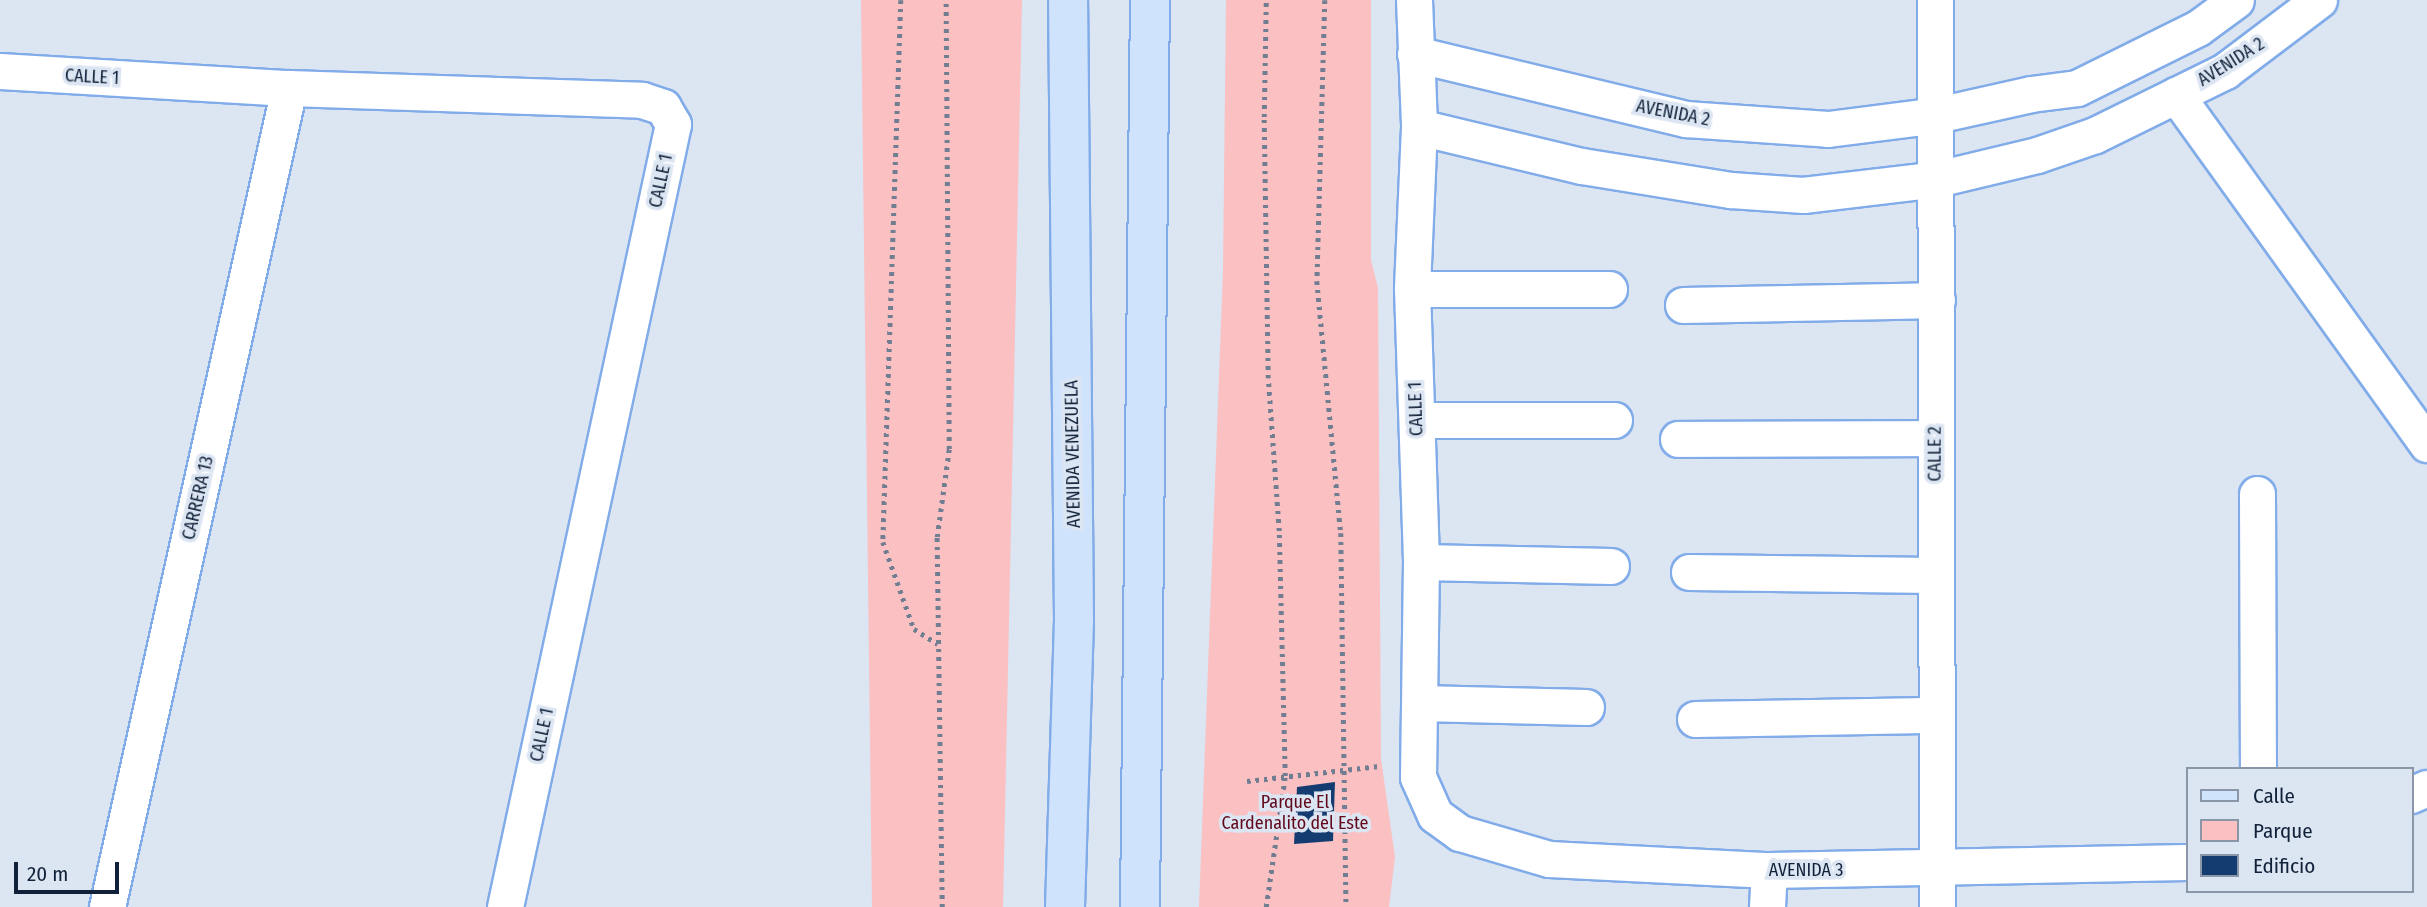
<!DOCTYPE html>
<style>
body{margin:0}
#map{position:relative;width:2427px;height:907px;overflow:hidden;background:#dce5f2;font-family:"Fira Sans Condensed",sans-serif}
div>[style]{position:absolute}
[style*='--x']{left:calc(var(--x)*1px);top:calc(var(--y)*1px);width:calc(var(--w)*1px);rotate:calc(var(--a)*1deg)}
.green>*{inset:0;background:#fbc0c2}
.building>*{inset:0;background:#153c71}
.path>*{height:4.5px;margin-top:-2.25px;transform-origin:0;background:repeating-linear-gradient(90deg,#717e91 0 3.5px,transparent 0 8.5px)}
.roads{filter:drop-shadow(2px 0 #81ace9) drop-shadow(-2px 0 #81ace9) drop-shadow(0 2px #81ace9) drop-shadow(0 -2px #81ace9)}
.minor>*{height:35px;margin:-17.5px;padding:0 17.5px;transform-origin:17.5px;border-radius:17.5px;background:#fff}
.primary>*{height:38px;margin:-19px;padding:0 19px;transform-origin:19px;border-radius:19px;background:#d0e3fd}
span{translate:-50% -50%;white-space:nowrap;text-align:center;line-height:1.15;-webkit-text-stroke:7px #dce5f2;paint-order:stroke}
.street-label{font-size:18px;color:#102139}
.park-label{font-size:18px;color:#61081b}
.legend{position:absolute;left:2186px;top:767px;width:228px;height:126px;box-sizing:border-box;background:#dce5f2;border:2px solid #8a97a8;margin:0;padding:9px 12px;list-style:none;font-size:21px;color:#102139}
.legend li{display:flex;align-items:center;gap:14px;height:35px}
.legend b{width:35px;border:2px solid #8a97a8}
.scale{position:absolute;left:14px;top:862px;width:105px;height:32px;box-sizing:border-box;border:4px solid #102139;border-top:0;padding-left:9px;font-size:21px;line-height:24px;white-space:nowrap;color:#102139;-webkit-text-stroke:5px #dce5f2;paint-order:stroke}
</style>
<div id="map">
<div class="green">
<div style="clip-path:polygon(861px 0,1022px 0,1003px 907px,872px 907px)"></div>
<div style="clip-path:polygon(1226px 0,1371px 0,1371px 260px,1378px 288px,1381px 759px,1395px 857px,1389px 907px,1199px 907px,1223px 270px)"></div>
</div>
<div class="building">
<div style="clip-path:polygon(1335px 782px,1333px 841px,1294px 844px,1297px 787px)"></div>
</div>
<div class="path">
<div style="--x:901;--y:0;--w:542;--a:91.9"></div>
<div style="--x:883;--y:542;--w:92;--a:70.4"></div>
<div style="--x:914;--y:629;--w:28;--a:32"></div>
<div style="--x:1325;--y:0;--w:281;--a:91.6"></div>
<div style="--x:1317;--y:281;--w:253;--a:84.6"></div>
<div style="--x:1341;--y:533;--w:374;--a:89.2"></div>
<div style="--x:1247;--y:781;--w:133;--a:-6.5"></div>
<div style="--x:942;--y:907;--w:370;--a:-90.8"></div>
<div style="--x:937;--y:537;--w:89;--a:-82.2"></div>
<div style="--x:949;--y:449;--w:449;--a:-90.4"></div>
<div style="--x:1266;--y:907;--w:132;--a:-81.7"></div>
<div style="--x:1285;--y:776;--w:245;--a:-91.4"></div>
<div style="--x:1279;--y:531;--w:153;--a:-94.1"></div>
<div style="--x:1268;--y:378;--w:261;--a:-90.9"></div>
<div style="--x:1264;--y:117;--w:117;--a:-89"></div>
</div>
<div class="roads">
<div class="minor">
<div style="--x:1414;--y:0;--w:127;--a:87.7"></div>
<div style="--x:1419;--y:127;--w:162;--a:92.5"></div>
<div style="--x:1412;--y:289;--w:273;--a:88.1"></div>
<div style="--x:1421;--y:562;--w:215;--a:90.8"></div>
<div style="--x:1418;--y:777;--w:42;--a:65.9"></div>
<div style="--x:1435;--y:815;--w:31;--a:36"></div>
<div style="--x:1460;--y:833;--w:93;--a:16.3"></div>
<div style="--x:1549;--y:859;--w:220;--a:2.9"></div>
<div style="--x:1769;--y:870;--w:418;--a:-1.1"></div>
<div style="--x:1935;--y:0;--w:907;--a:89.87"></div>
<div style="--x:1415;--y:54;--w:279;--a:13.5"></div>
<div style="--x:1686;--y:119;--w:142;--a:4"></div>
<div style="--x:1828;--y:129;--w:110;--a:-7.3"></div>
<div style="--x:1937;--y:115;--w:96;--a:-12.6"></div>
<div style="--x:2031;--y:94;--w:46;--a:-7.4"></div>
<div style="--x:2077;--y:88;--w:135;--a:-26.4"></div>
<div style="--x:2198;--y:28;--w:47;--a:-36.4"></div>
<div style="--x:0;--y:71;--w:289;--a:3.4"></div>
<div style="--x:289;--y:88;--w:353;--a:1.9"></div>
<div style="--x:642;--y:100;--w:22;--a:18"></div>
<div style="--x:663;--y:107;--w:20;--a:60"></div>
<div style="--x:673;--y:124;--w:801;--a:102.11"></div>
<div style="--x:2176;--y:95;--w:430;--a:54.3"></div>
<div style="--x:1419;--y:127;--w:168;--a:13.5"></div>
<div style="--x:1582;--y:166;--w:151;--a:9.2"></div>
<div style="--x:1731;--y:190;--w:72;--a:4"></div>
<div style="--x:1803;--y:195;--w:135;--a:-6.8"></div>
<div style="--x:1937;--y:179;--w:103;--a:-13.5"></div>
<div style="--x:2037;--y:155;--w:61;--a:-19"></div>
<div style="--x:2095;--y:135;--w:145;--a:-26.2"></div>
<div style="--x:2225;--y:71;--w:118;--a:-37.1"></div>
<div style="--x:1412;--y:289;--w:197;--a:0"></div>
<div style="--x:1683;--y:305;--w:254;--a:-1.1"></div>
<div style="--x:1417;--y:420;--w:197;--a:0"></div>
<div style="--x:1678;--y:439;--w:257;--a:-0.2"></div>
<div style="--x:2257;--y:494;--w:275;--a:89.8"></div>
<div style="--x:1421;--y:562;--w:190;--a:1.2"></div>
<div style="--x:1689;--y:572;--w:247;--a:0.7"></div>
<div style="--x:1420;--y:703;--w:166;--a:1.4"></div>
<div style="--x:1695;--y:719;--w:241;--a:-1"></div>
<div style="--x:2411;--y:795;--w:17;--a:-24"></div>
<div style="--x:107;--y:907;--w:839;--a:-77.47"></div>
<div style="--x:1767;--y:907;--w:37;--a:-87"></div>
</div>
<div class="primary">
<div style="--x:1065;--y:907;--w:287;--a:-88.2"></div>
<div style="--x:1074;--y:620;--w:620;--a:-90.55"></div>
<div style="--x:1140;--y:907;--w:907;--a:-89.37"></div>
</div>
</div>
<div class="street-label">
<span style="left:2231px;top:62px;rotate:-32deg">AVENIDA 2</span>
<span style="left:92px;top:77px;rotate:3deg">CALLE 1</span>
<span style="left:1673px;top:113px;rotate:11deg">AVENIDA 2</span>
<span style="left:661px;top:181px;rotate:-78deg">CALLE 1</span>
<span style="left:1416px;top:409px;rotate:-92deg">CALLE 1</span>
<span style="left:1073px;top:454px;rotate:-91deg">AVENIDA VENEZUELA</span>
<span style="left:1935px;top:454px;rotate:-90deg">CALLE 2</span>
<span style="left:198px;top:498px;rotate:-77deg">CARRERA 13</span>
<span style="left:542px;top:735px;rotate:-78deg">CALLE 1</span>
<span style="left:1806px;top:870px">AVENIDA 3</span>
</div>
<div class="park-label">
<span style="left:1295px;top:813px">Parque El<br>Cardenalito del Este</span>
</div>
<ul class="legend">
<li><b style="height:9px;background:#d0e3fd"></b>Calle</li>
<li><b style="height:19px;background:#fbc0c2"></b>Parque</li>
<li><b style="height:19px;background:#153c71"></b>Edificio</li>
</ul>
<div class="scale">20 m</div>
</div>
